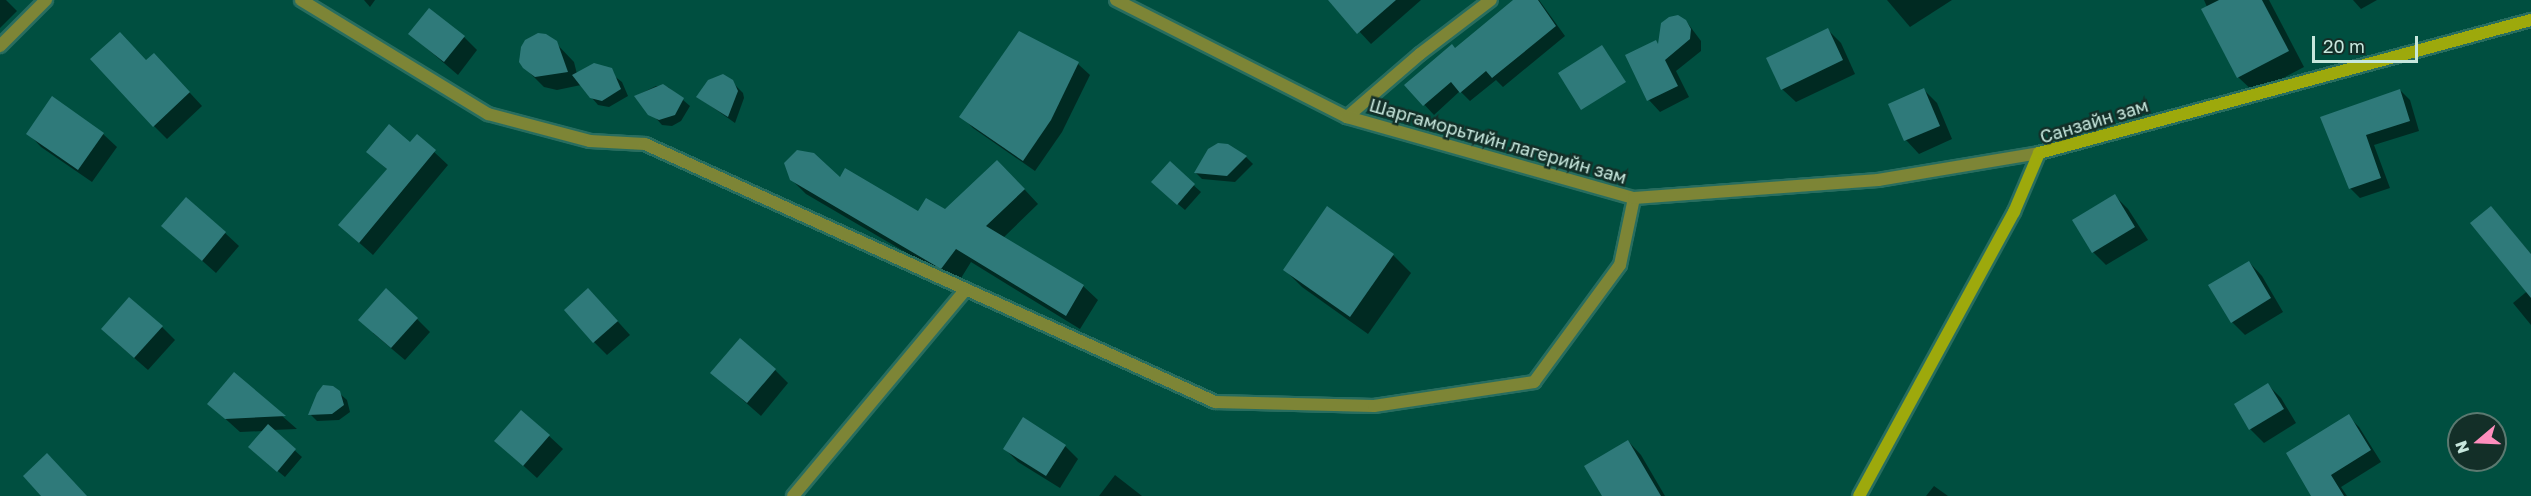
<!DOCTYPE html>
<meta charset="utf-8">
<style>
body{margin:0}
#map{position:relative;width:2531px;height:496px;overflow:hidden;background:#004f40;font-family:"Golos Text",sans-serif}
div>[style]{position:absolute}
[style*='--x']{left:calc(var(--x)*1px);top:calc(var(--y)*1px);width:calc(var(--w)*1px);rotate:calc(var(--a)*1deg)}
.shadow>*{inset:0;background:#0007}
.building>*{inset:0;background:#2f7a7a}
.roads{filter:drop-shadow(2px 0 #286d5f) drop-shadow(-2px 0 #286d5f) drop-shadow(0 2px #286d5f) drop-shadow(0 -2px #286d5f)}
.minor>*{height:12px;margin:-6px;padding:0 6px;transform-origin:6px;border-radius:6px;background:#7d8536}
.tertiary>*{height:12px;margin:-6px;padding:0 6px;transform-origin:6px;border-radius:6px;background:#7d8536}
.secondary>*{height:12px;margin:-6px;padding:0 6px;transform-origin:6px;border-radius:6px;background:#9da90c}
span{translate:-50% -50%;white-space:nowrap;text-align:center;line-height:1.15;-webkit-text-stroke:5px #132f28;paint-order:stroke}
.street-label{font-size:18px;color:#c7e7dd}
.north{position:absolute;left:2447px;top:412px;width:60px;height:60px;box-sizing:border-box;background:#132f28;border:2px solid #5b7970;border-radius:50%;rotate:251deg;font-size:16px;font-weight:700;line-height:24px;text-align:center;color:#c7e7dd}
.north::after{content:'';display:block;margin:auto;width:21px;height:27px;background:#fe8ebd;clip-path:polygon(50% 0,100% 100%,50% 72%,0 100%)}
.scale{position:absolute;left:2312px;top:36px;width:106px;height:27px;box-sizing:border-box;border:3px solid #c7e7dd;border-top:0;padding-left:8px;font-size:18px;line-height:21px;white-space:nowrap;color:#c7e7dd;-webkit-text-stroke:4px #132f28;paint-order:stroke}
</style>
<div id="map">
<div class="shadow">
<div style="clip-path:polygon(0 0,6px 0,17px 11px,0 28px)"></div>
<div style="clip-path:polygon(364px 0,375px 0,370px 7px)"></div>
<div style="clip-path:polygon(1330px 0,1421px 0,1371px 44px)"></div>
<div style="clip-path:polygon(1525px 0,1539px 0,1565px 36px,1503px 87px,1496px 80px,1470px 101px,1460px 91px,1434px 115px,1406px 85px)"></div>
<div style="clip-path:polygon(1887px 0,1952px 0,1910px 27px)"></div>
<div style="clip-path:polygon(2204px 0,2269px 0,2304px 67px,2255px 93px,2238px 77px)"></div>
<div style="clip-path:polygon(2353px 0,2377px 0,2361px 9px)"></div>
<div style="clip-path:polygon(1686px 21px,1701px 41px,1701px 51px,1676px 71px,1689px 97px,1660px 112px,1649px 100px,1627px 56px,1659px 45px)"></div>
<div style="clip-path:polygon(1828px 30px,1841px 43px,1855px 74px,1796px 102px,1782px 89px)"></div>
<div style="clip-path:polygon(1019px 33px,1078px 64px,1090px 75px,1062px 132px,1035px 171px,973px 128px,961px 116px)"></div>
<div style="clip-path:polygon(410px 34px,464px 37px,477px 50px,458px 75px)"></div>
<div style="clip-path:polygon(551px 38px,574px 62px,577px 74px,600px 65px,622px 82px,628px 96px,609px 107px,598px 105px,581px 85px,557px 90px,544px 87px,530px 73px)"></div>
<div style="clip-path:polygon(147px 62px,167px 68px,202px 106px,167px 139px,154px 126px)"></div>
<div style="clip-path:polygon(713px 78px,728px 78px,743px 93px,744px 98px,735px 123px,698px 97px)"></div>
<div style="clip-path:polygon(656px 86px,668px 87px,690px 106px,681px 121px,672px 126px,662px 125px,636px 96px)"></div>
<div style="clip-path:polygon(1924px 90px,1937px 103px,1952px 139px,1919px 154px,1906px 140px,1890px 105px)"></div>
<div style="clip-path:polygon(2400px 90px,2410px 100px,2419px 131px,2374px 145px,2390px 188px,2360px 198px,2350px 188px,2322px 117px)"></div>
<div style="clip-path:polygon(53px 98px,103px 134px,117px 147px,92px 182px,41px 147px,28px 133px)"></div>
<div style="clip-path:polygon(417px 136px,448px 165px,373px 255px,354px 238px,388px 170px,368px 152px,410px 144px)"></div>
<div style="clip-path:polygon(808px 152px,840px 180px,918px 213px,946px 211px,1012px 176px,1038px 204px,1003px 238px,1083px 286px,1098px 300px,1080px 329px,971px 262px,958px 283px,806px 194px,791px 179px,793px 155px)"></div>
<div style="clip-path:polygon(1246px 157px,1253px 164px,1235px 182px,1202px 179px,1196px 173px)"></div>
<div style="clip-path:polygon(1170px 164px,1201px 192px,1185px 210px,1160px 189px)"></div>
<div style="clip-path:polygon(2115px 196px,2128px 209px,2148px 240px,2106px 265px,2093px 252px)"></div>
<div style="clip-path:polygon(2491px 208px,2531px 254px,2531px 283px)"></div>
<div style="clip-path:polygon(1327px 209px,1393px 255px,1411px 273px,1368px 334px,1302px 287px,1285px 270px)"></div>
<div style="clip-path:polygon(163px 226px,225px 233px,239px 246px,216px 273px)"></div>
<div style="clip-path:polygon(2249px 262px,2262px 276px,2283px 312px,2245px 335px,2232px 322px)"></div>
<div style="clip-path:polygon(2531px 288px,2531px 325px,2513px 303px)"></div>
<div style="clip-path:polygon(601px 303px,630px 335px,607px 355px,594px 342px)"></div>
<div style="clip-path:polygon(417px 319px,430px 332px,405px 360px,373px 333px)"></div>
<div style="clip-path:polygon(162px 327px,175px 340px,148px 370px,116px 342px)"></div>
<div style="clip-path:polygon(775px 370px,788px 383px,761px 416px,712px 373px)"></div>
<div style="clip-path:polygon(234px 374px,297px 429px,272px 430px,302px 457px,285px 477px,257px 454px,264px 431px,240px 432px,209px 404px)"></div>
<div style="clip-path:polygon(2268px 385px,2281px 398px,2296px 423px,2264px 443px,2250px 429px,2236px 405px)"></div>
<div style="clip-path:polygon(339px 393px,347px 400px,350px 412px,339px 420px,317px 421px,310px 414px)"></div>
<div style="clip-path:polygon(2348px 416px,2359px 427px,2381px 462px,2341px 487px,2347px 496px,2313px 496px)"></div>
<div style="clip-path:polygon(549px 436px,563px 449px,537px 478px,496px 441px)"></div>
<div style="clip-path:polygon(1628px 441px,1641px 455px,1665px 496px,1603px 496px)"></div>
<div style="clip-path:polygon(1065px 446px,1078px 459px,1060px 488px,1018px 462px,1005px 449px)"></div>
<div style="clip-path:polygon(1115px 475px,1142px 496px,1099px 496px)"></div>
<div style="clip-path:polygon(1934px 486px,1948px 496px,1926px 496px)"></div>
</div>
<div class="building">
<div style="clip-path:polygon(1328px 0,1396px 0,1357px 34px)"></div>
<div style="clip-path:polygon(1513px 0,1538px 0,1556px 26px,1492px 78px,1486px 71px,1460px 93px,1451px 82px,1423px 106px,1404px 85px,1452px 44px,1455px 48px)"></div>
<div style="clip-path:polygon(2219px 0,2262px 0,2289px 51px,2237px 78px,2201px 9px)"></div>
<div style="clip-path:polygon(429px 8px,465px 36px,444px 62px,408px 34px)"></div>
<div style="clip-path:polygon(1678px 15px,1686px 20px,1691px 29px,1690px 39px,1665px 60px,1678px 86px,1647px 101px,1625px 55px,1656px 40px,1658px 44px,1661px 23px,1669px 17px)"></div>
<div style="clip-path:polygon(1828px 28px,1843px 60px,1781px 90px,1766px 58px)"></div>
<div style="clip-path:polygon(1019px 31px,1079px 62px,1051px 120px,1023px 161px,959px 117px)"></div>
<div style="clip-path:polygon(120px 32px,146px 60px,154px 53px,190px 92px,153px 127px,90px 59px)"></div>
<div style="clip-path:polygon(538px 33px,546px 34px,557px 41px,568px 72px,535px 77px,523px 68px,519px 62px,521px 47px,525px 40px)"></div>
<div style="clip-path:polygon(1602px 45px,1626px 82px,1581px 110px,1558px 73px)"></div>
<div style="clip-path:polygon(594px 63px,612px 68px,621px 89px,602px 101px,590px 98px,572px 75px)"></div>
<div style="clip-path:polygon(723px 74px,733px 80px,738px 91px,728px 117px,696px 97px,708px 80px)"></div>
<div style="clip-path:polygon(663px 84px,684px 98px,675px 115px,659px 120px,648px 115px,634px 96px)"></div>
<div style="clip-path:polygon(1924px 88px,1940px 126px,1904px 141px,1888px 104px)"></div>
<div style="clip-path:polygon(2400px 89px,2410px 121px,2366px 135px,2381px 178px,2349px 189px,2320px 117px)"></div>
<div style="clip-path:polygon(52px 96px,104px 133px,78px 170px,26px 134px)"></div>
<div style="clip-path:polygon(389px 124px,410px 142px,417px 134px,436px 150px,359px 243px,338px 225px,387px 169px,366px 152px)"></div>
<div style="clip-path:polygon(1218px 143px,1228px 144px,1247px 156px,1227px 176px,1194px 173px,1208px 149px)"></div>
<div style="clip-path:polygon(797px 150px,814px 153px,840px 177px,845px 168px,918px 211px,926px 198px,945px 209px,997px 160px,1025px 189px,986px 226px,1084px 285px,1066px 316px,956px 249px,941px 269px,790px 180px,784px 163px)"></div>
<div style="clip-path:polygon(1170px 161px,1195px 184px,1177px 205px,1151px 182px)"></div>
<div style="clip-path:polygon(2115px 194px,2135px 227px,2092px 253px,2072px 220px)"></div>
<div style="clip-path:polygon(186px 197px,226px 232px,202px 261px,161px 226px)"></div>
<div style="clip-path:polygon(1327px 206px,1394px 254px,1350px 317px,1283px 270px)"></div>
<div style="clip-path:polygon(2491px 206px,2531px 254px,2531px 298px,2470px 223px)"></div>
<div style="clip-path:polygon(2249px 261px,2271px 298px,2231px 323px,2208px 285px)"></div>
<div style="clip-path:polygon(386px 288px,418px 318px,391px 348px,358px 320px)"></div>
<div style="clip-path:polygon(588px 288px,618px 321px,593px 343px,564px 310px)"></div>
<div style="clip-path:polygon(129px 297px,163px 326px,134px 358px,101px 329px)"></div>
<div style="clip-path:polygon(740px 338px,776px 369px,747px 403px,710px 373px)"></div>
<div style="clip-path:polygon(234px 372px,286px 416px,225px 419px,207px 404px)"></div>
<div style="clip-path:polygon(2268px 383px,2284px 409px,2249px 430px,2234px 404px)"></div>
<div style="clip-path:polygon(323px 385px,333px 386px,340px 391px,344px 405px,332px 414px,308px 415px,317px 393px)"></div>
<div style="clip-path:polygon(521px 410px,550px 435px,523px 466px,494px 441px)"></div>
<div style="clip-path:polygon(2349px 414px,2371px 450px,2331px 475px,2344px 496px,2311px 496px,2286px 453px)"></div>
<div style="clip-path:polygon(1023px 417px,1066px 445px,1046px 476px,1003px 449px)"></div>
<div style="clip-path:polygon(268px 424px,296px 449px,277px 472px,248px 447px)"></div>
<div style="clip-path:polygon(1628px 440px,1661px 496px,1602px 496px,1584px 466px)"></div>
<div style="clip-path:polygon(47px 453px,87px 496px,41px 496px,23px 476px)"></div>
</div>
<div class="roads">
<div class="minor">
<div style="--x:301;--y:0;--w:219;--a:31.4"></div>
<div style="--x:488;--y:114;--w:106;--a:14.8"></div>
<div style="--x:590;--y:141;--w:55;--a:3.1"></div>
<div style="--x:645;--y:144;--w:626;--a:24.35"></div>
<div style="--x:1215;--y:402;--w:159;--a:1.4"></div>
<div style="--x:1374;--y:406;--w:162;--a:-8.5"></div>
<div style="--x:1534;--y:382;--w:145;--a:-53.7"></div>
<div style="--x:1620;--y:265;--w:68;--a:-78.2"></div>
<div style="--x:0;--y:46;--w:65;--a:-45"></div>
<div style="--x:1347;--y:117;--w:96;--a:-40.8"></div>
<div style="--x:1420;--y:54;--w:89;--a:-37.3"></div>
<div style="--x:793;--y:496;--w:268;--a:-50.1"></div>
</div>
<div class="tertiary">
<div style="--x:1116;--y:0;--w:259;--a:26.9"></div>
<div style="--x:1347;--y:117;--w:298;--a:15.8"></div>
<div style="--x:1634;--y:198;--w:245;--a:-4.2"></div>
<div style="--x:1878;--y:180;--w:163;--a:-9.5"></div>
</div>
<div class="secondary">
<div style="--x:1859;--y:496;--w:324;--a:-61.4"></div>
<div style="--x:2014;--y:212;--w:64;--a:-67"></div>
<div style="--x:2039;--y:153;--w:510;--a:-15.13"></div>
</div>
</div>
<div class="street-label">
<span style="left:2094px;top:121px;rotate:-17deg">Санзайн зам</span>
<span style="left:1498px;top:141px;rotate:16deg">Шаргаморьтийн лагерийн зам</span>
</div>
<div class="north">N</div>
<div class="scale">20 m</div>
</div>
